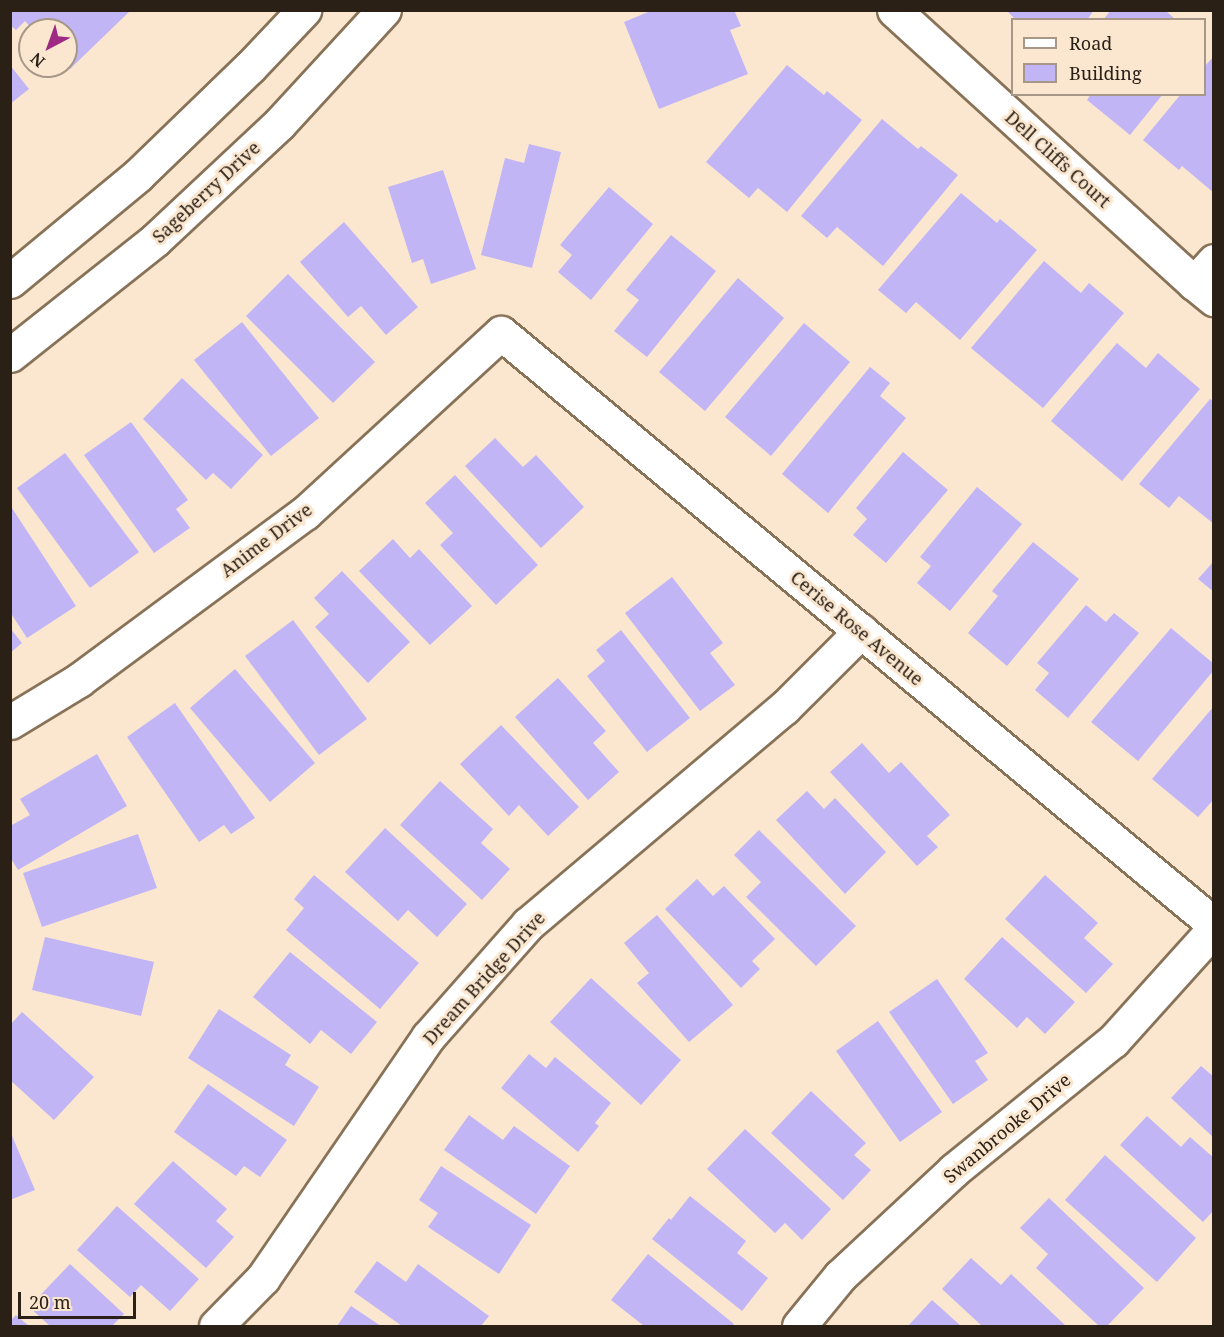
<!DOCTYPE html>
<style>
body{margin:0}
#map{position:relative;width:1224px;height:1337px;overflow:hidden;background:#fbe7d0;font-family:"Noto Serif",serif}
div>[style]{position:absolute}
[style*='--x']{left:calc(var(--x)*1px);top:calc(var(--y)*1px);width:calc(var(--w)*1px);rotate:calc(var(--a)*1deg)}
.building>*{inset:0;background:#c1b5f6}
.roads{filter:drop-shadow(2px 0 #887258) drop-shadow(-2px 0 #887258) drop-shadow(0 2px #887258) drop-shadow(0 -2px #887258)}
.street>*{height:33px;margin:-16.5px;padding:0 16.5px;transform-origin:16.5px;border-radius:16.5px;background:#fff}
.secondary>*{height:33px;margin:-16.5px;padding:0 16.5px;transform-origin:16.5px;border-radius:16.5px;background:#fff}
span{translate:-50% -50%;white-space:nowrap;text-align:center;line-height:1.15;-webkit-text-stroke:6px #fbe7d0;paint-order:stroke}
.street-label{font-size:18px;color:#2a2016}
.frame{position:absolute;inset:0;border:12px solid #2a2016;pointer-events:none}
.legend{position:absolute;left:1011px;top:18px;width:195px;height:78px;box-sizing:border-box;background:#fbe7d0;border:2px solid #a79786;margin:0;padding:8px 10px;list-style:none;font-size:18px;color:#2a2016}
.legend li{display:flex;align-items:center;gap:12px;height:30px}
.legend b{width:30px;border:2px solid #a79786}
.north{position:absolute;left:18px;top:18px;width:60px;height:60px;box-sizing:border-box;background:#fbe7d0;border:2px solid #a79786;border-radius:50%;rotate:221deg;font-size:16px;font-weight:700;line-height:24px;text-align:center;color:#2a2016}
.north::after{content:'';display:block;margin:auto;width:21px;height:27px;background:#9f2a83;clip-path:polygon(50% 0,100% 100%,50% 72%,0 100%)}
.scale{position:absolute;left:18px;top:1292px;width:118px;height:27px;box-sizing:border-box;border:3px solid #2a2016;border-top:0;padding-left:8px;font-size:18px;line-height:21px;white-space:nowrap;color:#2a2016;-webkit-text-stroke:4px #fbe7d0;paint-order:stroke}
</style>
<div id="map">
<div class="building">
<div style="clip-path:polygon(10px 10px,131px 10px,70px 69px,66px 65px,66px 30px,33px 30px,25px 21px,16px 30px,10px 25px)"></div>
<div style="clip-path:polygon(653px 10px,734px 10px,741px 26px,730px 30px,748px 74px,659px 109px,624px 22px)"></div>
<div style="clip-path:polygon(1006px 10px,1094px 10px,1087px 20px,1016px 20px)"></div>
<div style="clip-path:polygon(1111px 10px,1165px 10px,1176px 20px,1103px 20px)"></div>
<div style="clip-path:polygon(1214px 56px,1214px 193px,1182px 166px,1179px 170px,1143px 140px,1181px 94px,1204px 94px,1204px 67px)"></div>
<div style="clip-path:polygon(10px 65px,29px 89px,10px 104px)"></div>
<div style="clip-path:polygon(787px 65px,824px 95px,827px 91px,862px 120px,787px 212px,758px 188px,749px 198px,706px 162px)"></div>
<div style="clip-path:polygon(1091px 94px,1163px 94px,1130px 135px,1087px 100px)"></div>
<div style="clip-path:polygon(882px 119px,918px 149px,921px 146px,958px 175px,883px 266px,837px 227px,827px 238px,801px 216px)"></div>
<div style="clip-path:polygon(529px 144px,561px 152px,532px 268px,481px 255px,505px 158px,524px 163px)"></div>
<div style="clip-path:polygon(443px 170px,476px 269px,431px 284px,423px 259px,412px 263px,388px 187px)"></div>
<div style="clip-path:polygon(609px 187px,653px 224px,591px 300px,558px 272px,572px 255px,560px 245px)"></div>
<div style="clip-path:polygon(961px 193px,997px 223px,1000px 219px,1037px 250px,960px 340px,916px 302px,906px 313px,878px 290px)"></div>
<div style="clip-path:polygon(344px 222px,418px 307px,386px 335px,361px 306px,348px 317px,300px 262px)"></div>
<div style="clip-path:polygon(671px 235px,716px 271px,647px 357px,614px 331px,639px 300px,626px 290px)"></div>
<div style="clip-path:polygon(1044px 261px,1081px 293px,1089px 283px,1124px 313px,1043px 408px,971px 348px)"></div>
<div style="clip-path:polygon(288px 274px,375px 362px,333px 403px,246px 316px)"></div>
<div style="clip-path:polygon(738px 278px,784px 318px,705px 411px,659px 372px)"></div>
<div style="clip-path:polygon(242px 322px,319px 418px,271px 456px,194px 360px)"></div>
<div style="clip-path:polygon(804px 323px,850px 362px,771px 456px,725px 417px)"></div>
<div style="clip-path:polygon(1117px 343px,1146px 368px,1158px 353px,1200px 389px,1122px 481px,1051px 421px)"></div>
<div style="clip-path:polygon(870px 367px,890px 383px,880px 396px,906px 418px,828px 513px,782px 474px)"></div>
<div style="clip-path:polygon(182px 378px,263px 455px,231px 489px,213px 473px,206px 480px,143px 419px)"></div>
<div style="clip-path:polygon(1210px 399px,1214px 402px,1214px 524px,1179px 496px,1169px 508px,1139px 484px)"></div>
<div style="clip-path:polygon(131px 422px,188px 500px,176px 509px,190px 528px,154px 553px,84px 455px)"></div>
<div style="clip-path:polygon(495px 438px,523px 467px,536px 455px,584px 507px,541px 548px,465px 466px)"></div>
<div style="clip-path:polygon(903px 452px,948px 490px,886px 563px,853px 535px,867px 519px,856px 508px)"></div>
<div style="clip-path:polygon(65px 453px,139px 552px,90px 588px,17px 488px)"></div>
<div style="clip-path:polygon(455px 475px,538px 565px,496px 605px,440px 545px,453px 533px,425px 503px)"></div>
<div style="clip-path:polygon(977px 487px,1022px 524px,950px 611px,917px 583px,931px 566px,920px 557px)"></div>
<div style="clip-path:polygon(10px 505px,76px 606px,27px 638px,10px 612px)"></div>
<div style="clip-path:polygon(393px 539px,410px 558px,419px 549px,472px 606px,430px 645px,359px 571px)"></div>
<div style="clip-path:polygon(1033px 542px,1079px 579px,1007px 666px,968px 633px,998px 596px,992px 591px)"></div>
<div style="clip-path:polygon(1214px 561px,1214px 592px,1198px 579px)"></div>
<div style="clip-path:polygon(342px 571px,410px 642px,368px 683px,315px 627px,329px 614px,314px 598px)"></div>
<div style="clip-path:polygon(672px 577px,723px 643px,710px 653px,735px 685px,700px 711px,625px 613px)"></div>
<div style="clip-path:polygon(1086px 605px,1106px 622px,1114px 613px,1139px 633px,1068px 718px,1035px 690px,1049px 673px,1037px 663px)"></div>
<div style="clip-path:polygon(293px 620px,367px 719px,319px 755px,245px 656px)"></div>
<div style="clip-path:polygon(10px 628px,22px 643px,10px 653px)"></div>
<div style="clip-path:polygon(1171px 628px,1214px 664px,1214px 670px,1138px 761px,1091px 722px)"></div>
<div style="clip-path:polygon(621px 630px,690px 718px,647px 752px,587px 676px,605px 661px,596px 650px)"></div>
<div style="clip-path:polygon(235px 669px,315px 763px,270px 802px,190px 708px)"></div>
<div style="clip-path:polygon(558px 678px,606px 731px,593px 743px,619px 772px,588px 800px,515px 717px)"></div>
<div style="clip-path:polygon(175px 703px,255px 818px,231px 834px,224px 825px,199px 842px,127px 737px)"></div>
<div style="clip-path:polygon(1214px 706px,1214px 799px,1198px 817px,1152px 779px)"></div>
<div style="clip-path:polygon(501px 725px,579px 807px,548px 836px,519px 805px,509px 816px,460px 764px)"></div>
<div style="clip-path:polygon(862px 743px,889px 773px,901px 762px,950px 815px,927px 836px,938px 847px,917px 866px,830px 772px)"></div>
<div style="clip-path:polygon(97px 754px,127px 806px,18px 870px,10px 857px,10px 826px,30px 815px,20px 799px)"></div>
<div style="clip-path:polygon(440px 781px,493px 829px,481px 843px,510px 869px,482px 900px,400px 825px)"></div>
<div style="clip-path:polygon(807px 791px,824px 809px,835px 798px,886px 852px,845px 894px,776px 820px)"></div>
<div style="clip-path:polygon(385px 828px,467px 904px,437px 937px,408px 910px,398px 921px,345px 872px)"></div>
<div style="clip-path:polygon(759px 830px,856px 926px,816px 966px,746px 897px,761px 882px,734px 855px)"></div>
<div style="clip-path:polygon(138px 834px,157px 888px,42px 927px,23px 873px)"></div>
<div style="clip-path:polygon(314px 875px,419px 963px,380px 1009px,286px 930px,304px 908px,294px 899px)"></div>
<div style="clip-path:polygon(1045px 875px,1098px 923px,1084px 938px,1113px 964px,1086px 993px,1005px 919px)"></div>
<div style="clip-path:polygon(697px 879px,713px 896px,724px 886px,775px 939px,752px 961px,760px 969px,741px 988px,665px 909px)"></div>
<div style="clip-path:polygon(657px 915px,733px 1005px,689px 1042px,637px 983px,649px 973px,624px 943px)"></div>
<div style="clip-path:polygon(45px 937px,154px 962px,141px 1016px,32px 990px)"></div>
<div style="clip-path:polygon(1002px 937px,1075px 1002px,1045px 1034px,1027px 1017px,1017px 1028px,964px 979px)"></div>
<div style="clip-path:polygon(290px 952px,377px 1022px,351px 1054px,321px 1030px,310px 1044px,253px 997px)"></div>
<div style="clip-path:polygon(591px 978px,681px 1060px,641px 1105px,550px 1022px)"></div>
<div style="clip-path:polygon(937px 979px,988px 1053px,975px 1061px,988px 1080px,953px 1104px,889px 1012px)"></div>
<div style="clip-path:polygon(219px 1009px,291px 1055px,285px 1065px,319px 1087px,294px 1126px,188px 1058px)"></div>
<div style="clip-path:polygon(22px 1012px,94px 1077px,54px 1120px,10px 1080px,10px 1025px)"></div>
<div style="clip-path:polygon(878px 1021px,942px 1112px,900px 1142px,836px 1051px)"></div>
<div style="clip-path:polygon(529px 1054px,546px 1068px,555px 1057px,611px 1103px,595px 1123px,599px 1126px,578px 1152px,501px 1088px)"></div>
<div style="clip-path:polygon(1201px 1066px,1214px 1077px,1214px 1138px,1171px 1098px)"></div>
<div style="clip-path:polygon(208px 1084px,287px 1140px,260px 1177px,244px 1166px,236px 1176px,174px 1132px)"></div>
<div style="clip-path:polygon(811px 1091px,866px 1143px,854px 1155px,871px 1170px,843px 1200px,771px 1133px)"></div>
<div style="clip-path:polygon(469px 1115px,503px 1140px,514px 1126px,570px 1166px,536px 1214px,444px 1150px)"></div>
<div style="clip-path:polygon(1147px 1116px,1181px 1147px,1190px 1137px,1214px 1158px,1214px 1210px,1203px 1222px,1120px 1145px)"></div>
<div style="clip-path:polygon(745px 1129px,831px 1209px,802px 1240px,785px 1223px,775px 1233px,707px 1169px)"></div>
<div style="clip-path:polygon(10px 1131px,35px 1190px,10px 1200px)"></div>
<div style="clip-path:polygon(1105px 1155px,1196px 1238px,1157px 1282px,1065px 1200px)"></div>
<div style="clip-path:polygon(173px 1161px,227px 1209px,216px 1221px,234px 1237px,206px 1268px,134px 1204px)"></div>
<div style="clip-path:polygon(441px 1166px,531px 1225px,499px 1274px,428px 1227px,438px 1213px,419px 1200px)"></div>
<div style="clip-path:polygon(690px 1196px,746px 1241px,737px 1253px,768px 1278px,742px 1311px,652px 1239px,669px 1218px,671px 1220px)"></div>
<div style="clip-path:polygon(1049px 1198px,1144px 1288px,1107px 1326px,1099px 1326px,1036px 1268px,1048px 1254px,1020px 1228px)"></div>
<div style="clip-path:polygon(117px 1206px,199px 1279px,170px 1311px,141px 1285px,130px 1297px,77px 1250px)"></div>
<div style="clip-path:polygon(648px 1254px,734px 1324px,732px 1326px,644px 1326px,611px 1300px)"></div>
<div style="clip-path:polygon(971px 1258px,1001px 1285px,1011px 1274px,1066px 1326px,982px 1326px,942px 1289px)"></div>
<div style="clip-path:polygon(377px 1261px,406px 1282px,418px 1264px,489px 1316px,481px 1326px,402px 1326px,354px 1292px)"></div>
<div style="clip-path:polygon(70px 1264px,124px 1314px,112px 1326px,50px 1326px,29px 1307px)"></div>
<div style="clip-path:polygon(932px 1300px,961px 1326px,908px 1326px)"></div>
<div style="clip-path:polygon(351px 1306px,381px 1326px,337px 1326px)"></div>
<div style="clip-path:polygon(16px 1315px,29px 1326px,10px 1326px,10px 1321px)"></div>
</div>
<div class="roads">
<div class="street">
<div style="--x:894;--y:10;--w:406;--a:42.3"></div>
<div style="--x:1214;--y:261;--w:30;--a:132"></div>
<div style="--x:1194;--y:283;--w:26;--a:39"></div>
<div style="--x:10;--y:722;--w:81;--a:-31.3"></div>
<div style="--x:79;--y:680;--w:281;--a:-36.5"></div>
<div style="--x:305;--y:513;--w:266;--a:-42.6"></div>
<div style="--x:501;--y:333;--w:926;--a:39.66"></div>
<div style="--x:216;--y:1326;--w:67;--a:-45.6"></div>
<div style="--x:263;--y:1278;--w:292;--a:-55.6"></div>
<div style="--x:428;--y:1037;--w:151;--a:-48.5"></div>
<div style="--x:528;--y:924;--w:335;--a:-40.2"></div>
<div style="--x:784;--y:708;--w:109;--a:-45"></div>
<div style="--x:799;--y:1326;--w:65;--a:-50.6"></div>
<div style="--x:840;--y:1276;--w:156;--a:-42.9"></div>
<div style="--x:954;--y:1170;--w:205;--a:-39.1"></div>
<div style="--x:1113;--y:1041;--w:151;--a:-48"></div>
</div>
<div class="secondary">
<div style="--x:10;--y:281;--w:166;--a:-39.6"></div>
<div style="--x:138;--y:175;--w:156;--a:-44"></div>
<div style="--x:250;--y:67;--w:79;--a:-46.5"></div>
<div style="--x:10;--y:355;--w:185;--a:-38.4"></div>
<div style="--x:155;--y:240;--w:170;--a:-43.1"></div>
<div style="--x:279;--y:124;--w:155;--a:-47.4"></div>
</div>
</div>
<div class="street-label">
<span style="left:1058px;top:159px;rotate:42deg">Dell Cliffs Court</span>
<span style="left:206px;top:192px;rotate:-43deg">Sageberry Drive</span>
<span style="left:266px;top:540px;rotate:-37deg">Anime Drive</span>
<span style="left:857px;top:628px;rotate:40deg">Cerise Rose Avenue</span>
<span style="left:484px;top:978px;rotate:-48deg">Dream Bridge Drive</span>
<span style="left:1007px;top:1128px;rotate:-40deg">Swanbrooke Drive</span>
</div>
<div class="frame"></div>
<ul class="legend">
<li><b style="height:8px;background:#fff"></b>Road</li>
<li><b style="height:16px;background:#c1b5f6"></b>Building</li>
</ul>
<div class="north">N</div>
<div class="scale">20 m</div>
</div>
